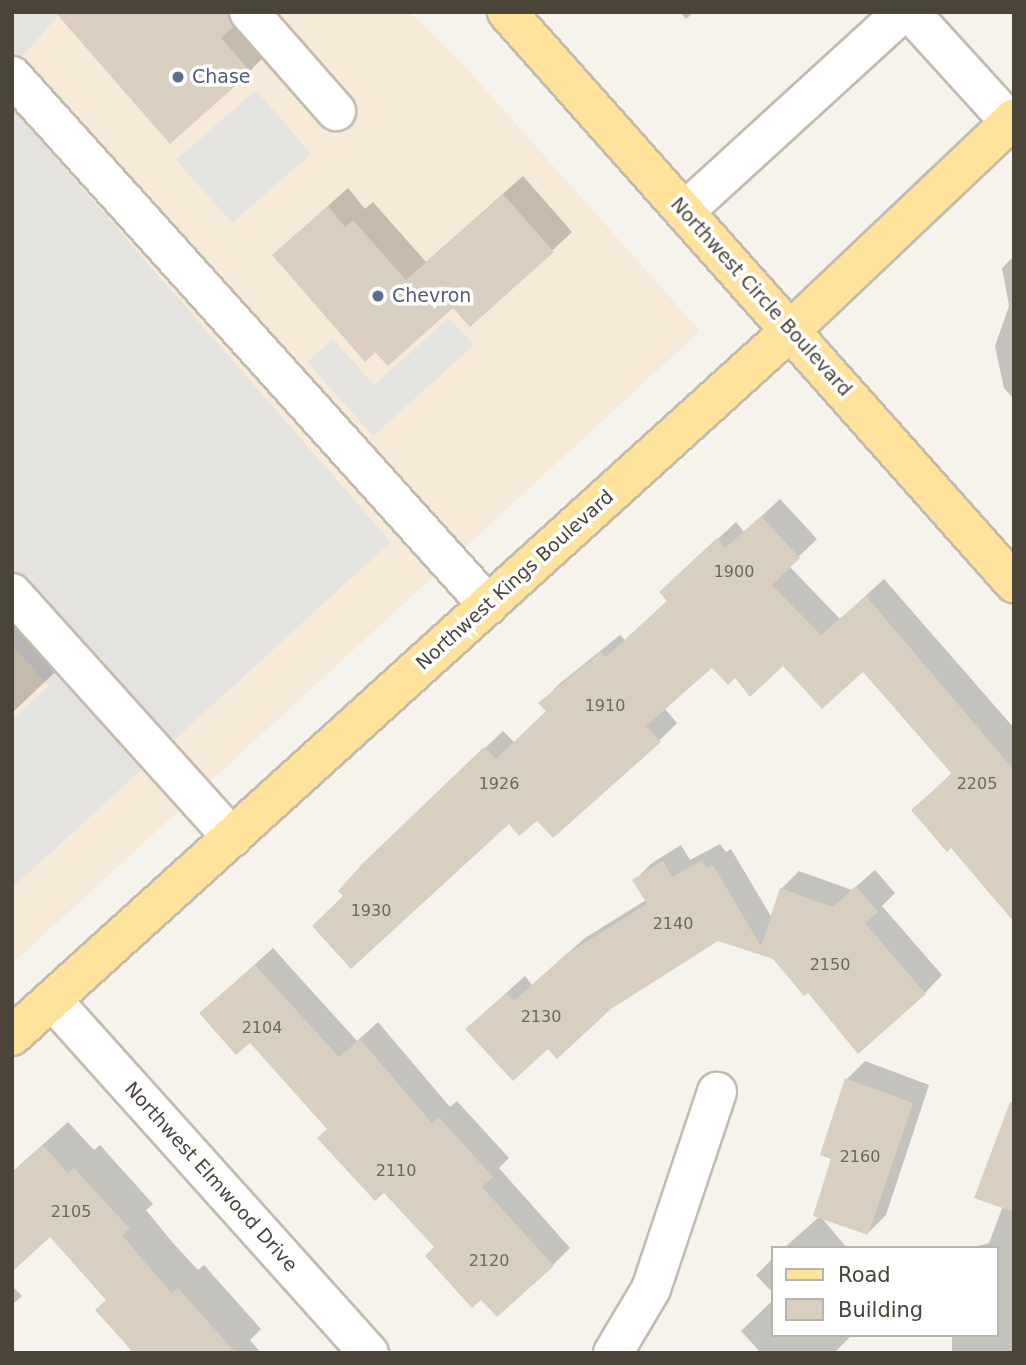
<!DOCTYPE html>
<style>
body{margin:0}
#map{position:relative;width:1026px;height:1365px;overflow:hidden;background:#f6f3ec;font-family:"DejaVu Sans",sans-serif}
div>[style]{position:absolute}
[style*='--x']{left:calc(var(--x)*1px);top:calc(var(--y)*1px);width:calc(var(--w)*1px);rotate:calc(var(--a)*1deg)}
.commercial>*{inset:0;background:#f7ead8}
.parking>*{inset:0;background:#e5e3e0}
.shadow>*{inset:0;background:#0003}
.building>*{inset:0;background:#d8cfc1}
.roads{filter:drop-shadow(2px 0 #c2bbae) drop-shadow(-2px 0 #c2bbae) drop-shadow(0 2px #c2bbae) drop-shadow(0 -2px #c2bbae)}
.minor>*{height:38px;margin:-19px;padding:0 19px;transform-origin:19px;border-radius:19px;background:#fff}
.major>*{height:38px;margin:-19px;padding:0 19px;transform-origin:19px;border-radius:19px;background:#ffe39c}
.dots>*{width:19px;height:19px;translate:-50% -50%;box-sizing:border-box;border:4px solid #fff;border-radius:50%}
span{translate:-50% -50%;white-space:nowrap;text-align:center;line-height:1.15;-webkit-text-stroke:7px #fff;paint-order:stroke}
.number-label{font-size:16px;color:#6e675b}
.number-label span{-webkit-text-stroke-width:0}
.service-label{font-size:19px;color:#4e5e75}
.left{translate:0 -50%;text-align:left}
.street-label{font-size:19px;color:#4b4439}
.frame{position:absolute;inset:0;border:14px solid #4b4439;pointer-events:none}
.legend{position:absolute;left:771px;top:1246px;width:228px;height:91px;box-sizing:border-box;background:#fff;border:2px solid #b7b4b0;margin:0;padding:9px 12px;list-style:none;font-size:21px;color:#4b4439}
.legend li{display:flex;align-items:center;gap:14px;height:35px}
.legend b{width:35px;border:2px solid #b7b4b0}
</style>
<div id="map">
<div class="commercial">
<div style="clip-path:polygon(12px 12px,409px 12px,459px 60px,700px 331px,12px 964px)"></div>
</div>
<div class="parking">
<div style="clip-path:polygon(12px 12px,61px 12px,12px 69px)"></div>
<div style="clip-path:polygon(256px 90px,311px 154px,232px 223px,176px 160px)"></div>
<div style="clip-path:polygon(12px 108px,391px 542px,12px 888px,12px 720px,49px 686px,12px 645px)"></div>
<div style="clip-path:polygon(449px 318px,474px 345px,373px 436px,307px 362px,333px 339px,374px 385px)"></div>
</div>
<div class="shadow">
<div style="clip-path:polygon(76px 12px,247px 12px,275px 45px,250px 71px)"></div>
<div style="clip-path:polygon(680px 12px,694px 12px,686px 19px)"></div>
<div style="clip-path:polygon(523px 176px,572px 232px,553px 250px,453px 305px,293px 237px,348px 188px,365px 209px,373px 202px,426px 262px)"></div>
<div style="clip-path:polygon(1014px 256px,1014px 399px,1004px 388px,995px 346px,1009px 306px,1002px 268px)"></div>
<div style="clip-path:polygon(780px 499px,817px 539px,789px 566px,840px 619px,884px 579px,1014px 728px,1014px 919px,951px 846px,913px 810px,953px 772px,863px 670px,783px 663px,735px 676px,712px 665px,664px 708px,677px 723px,659px 741px,537px 818px,509px 821px,345px 896px,382px 846px,503px 731px,515px 743px,548px 711px,541px 703px,558px 685px,620px 635px,625px 640px,668px 600px,679px 575px,736px 522px,744px 532px)"></div>
<div style="clip-path:polygon(12px 584px,75px 653px,12px 713px)"></div>
<div style="clip-path:polygon(720px 844px,726px 852px,731px 849px,772px 918px,781px 889px,799px 871px,852px 890px,875px 870px,895px 893px,882px 906px,942px 975px,925px 993px,808px 990px,774px 958px,718px 939px,548px 1046px,485px 1012px,525px 976px,532px 985px,585px 938px,646px 900px,635px 880px,652px 863px,681px 845px,690px 860px)"></div>
<div style="clip-path:polygon(273px 948px,357px 1041px,378px 1022px,450px 1107px,457px 1101px,509px 1158px,499px 1168px,570px 1248px,553px 1265px,436px 1247px,250px 1040px,201px 1013px)"></div>
<div style="clip-path:polygon(865px 1061px,929px 1085px,886px 1215px,868px 1233px,821px 1217px,847px 1248px,784px 1248px,819px 1217px,847px 1079px)"></div>
<div style="clip-path:polygon(68px 1122px,94px 1150px,100px 1145px,153px 1204px,146px 1210px,173px 1243px,198px 1270px,204px 1265px,261px 1329px,250px 1340px,261px 1353px,133px 1353px,98px 1310px,108px 1299px,50px 1235px,12px 1172px)"></div>
<div style="clip-path:polygon(1014px 1135px,1014px 1353px,952px 1353px,952px 1335px,996px 1335px,996px 1248px,970px 1248px,989px 1243px,1003px 1206px)"></div>
<div style="clip-path:polygon(772px 1259px,772px 1292px,756px 1275px)"></div>
<div style="clip-path:polygon(12px 1286px,22px 1296px,12px 1305px)"></div>
<div style="clip-path:polygon(772px 1301px,772px 1335px,852px 1335px,834px 1353px,761px 1353px,741px 1331px)"></div>
</div>
<div class="building">
<div style="clip-path:polygon(55px 12px,228px 12px,233px 27px,221px 38px,251px 72px,170px 144px)"></div>
<div style="clip-path:polygon(503px 194px,554px 252px,470px 327px,453px 308px,388px 366px,375px 352px,365px 362px,272px 255px,328px 206px,345px 227px,353px 220px,406px 280px)"></div>
<div style="clip-path:polygon(761px 516px,800px 558px,772px 585px,821px 635px,866px 596px,1014px 770px,1014px 922px,951px 848px,947px 852px,911px 810px,952px 774px,863px 672px,822px 709px,783px 666px,750px 697px,735px 678px,728px 685px,712px 668px,646px 726px,661px 742px,553px 838px,537px 821px,519px 836px,509px 824px,351px 969px,312px 926px,343px 896px,338px 891px,362px 864px,484px 747px,496px 759px,546px 711px,538px 703px,601px 652px,606px 657px,667px 601px,659px 592px,717px 538px,725px 548px)"></div>
<div style="clip-path:polygon(702px 860px,707px 868px,713px 865px,761px 946px,780px 888px,833px 907px,856px 886px,878px 912px,865px 923px,926px 994px,858px 1054px,808px 993px,804px 996px,773px 959px,718px 941px,611px 1009px,557px 1059px,548px 1049px,513px 1081px,465px 1029px,507px 993px,514px 1001px,565px 955px,647px 904px,632px 880px,663px 861px,672px 877px)"></div>
<div style="clip-path:polygon(255px 965px,339px 1057px,360px 1039px,432px 1123px,439px 1117px,493px 1177px,482px 1187px,554px 1266px,497px 1317px,481px 1300px,472px 1308px,425px 1256px,434px 1247px,384px 1193px,375px 1201px,317px 1138px,327px 1129px,250px 1043px,236px 1055px,199px 1013px)"></div>
<div style="clip-path:polygon(845px 1078px,913px 1103px,868px 1235px,813px 1216px,831px 1159px,820px 1155px)"></div>
<div style="clip-path:polygon(1010px 1102px,1014px 1103px,1014px 1212px,974px 1198px)"></div>
<div style="clip-path:polygon(43px 1145px,68px 1173px,74px 1168px,130px 1229px,122px 1235px,149px 1267px,172px 1293px,178px 1288px,236px 1353px,134px 1353px,95px 1310px,106px 1300px,50px 1237px,12px 1272px,12px 1172px)"></div>
</div>
<div class="roads">
<div class="minor">
<div style="--x:249;--y:12;--w:132;--a:48.7"></div>
<div style="--x:910;--y:12;--w:149;--a:47.7"></div>
<div style="--x:12;--y:76;--w:712;--a:48.02"></div>
<div style="--x:685;--y:211;--w:295;--a:-42.4"></div>
<div style="--x:12;--y:593;--w:329;--a:48"></div>
<div style="--x:53;--y:1001;--w:473;--a:48.1"></div>
<div style="--x:613;--y:1353;--w:74;--a:-59.3"></div>
<div style="--x:651;--y:1289;--w:208;--a:-71.5"></div>
</div>
<div class="major">
<div style="--x:507;--y:12;--w:764;--a:48.4"></div>
<div style="--x:12;--y:1036;--w:1053;--a:-42.19"></div>
<div style="--x:792;--y:329;--w:306;--a:-43.5"></div>
</div>
</div>
<div class="dots">
<div style="left:178px;top:77px;background:#5c6f8a"></div>
<div style="left:378px;top:296px;background:#5c6f8a"></div>
</div>
<div class="number-label">
<span style="left:734px;top:572px">1900</span>
<span style="left:605px;top:706px">1910</span>
<span style="left:499px;top:784px">1926</span>
<span style="left:977px;top:784px">2205</span>
<span style="left:371px;top:911px">1930</span>
<span style="left:673px;top:924px">2140</span>
<span style="left:830px;top:965px">2150</span>
<span style="left:541px;top:1017px">2130</span>
<span style="left:262px;top:1028px">2104</span>
<span style="left:860px;top:1157px">2160</span>
<span style="left:396px;top:1171px">2110</span>
<span style="left:71px;top:1212px">2105</span>
<span style="left:489px;top:1261px">2120</span>
</div>
<div class="service-label">
<span class="left" style="left:192px;top:77px">Chase</span>
<span class="left" style="left:392px;top:296px">Chevron</span>
</div>
<div class="street-label">
<span style="left:761px;top:297px;rotate:48deg">Northwest Circle Boulevard</span>
<span style="left:515px;top:580px;rotate:-42deg">Northwest Kings Boulevard</span>
<span style="left:211px;top:1177px;rotate:48deg">Northwest Elmwood Drive</span>
</div>
<div class="frame"></div>
<ul class="legend">
<li><b style="height:9px;background:#ffe39c"></b>Road</li>
<li><b style="height:19px;background:#d8cfc1"></b>Building</li>
</ul>
</div>
